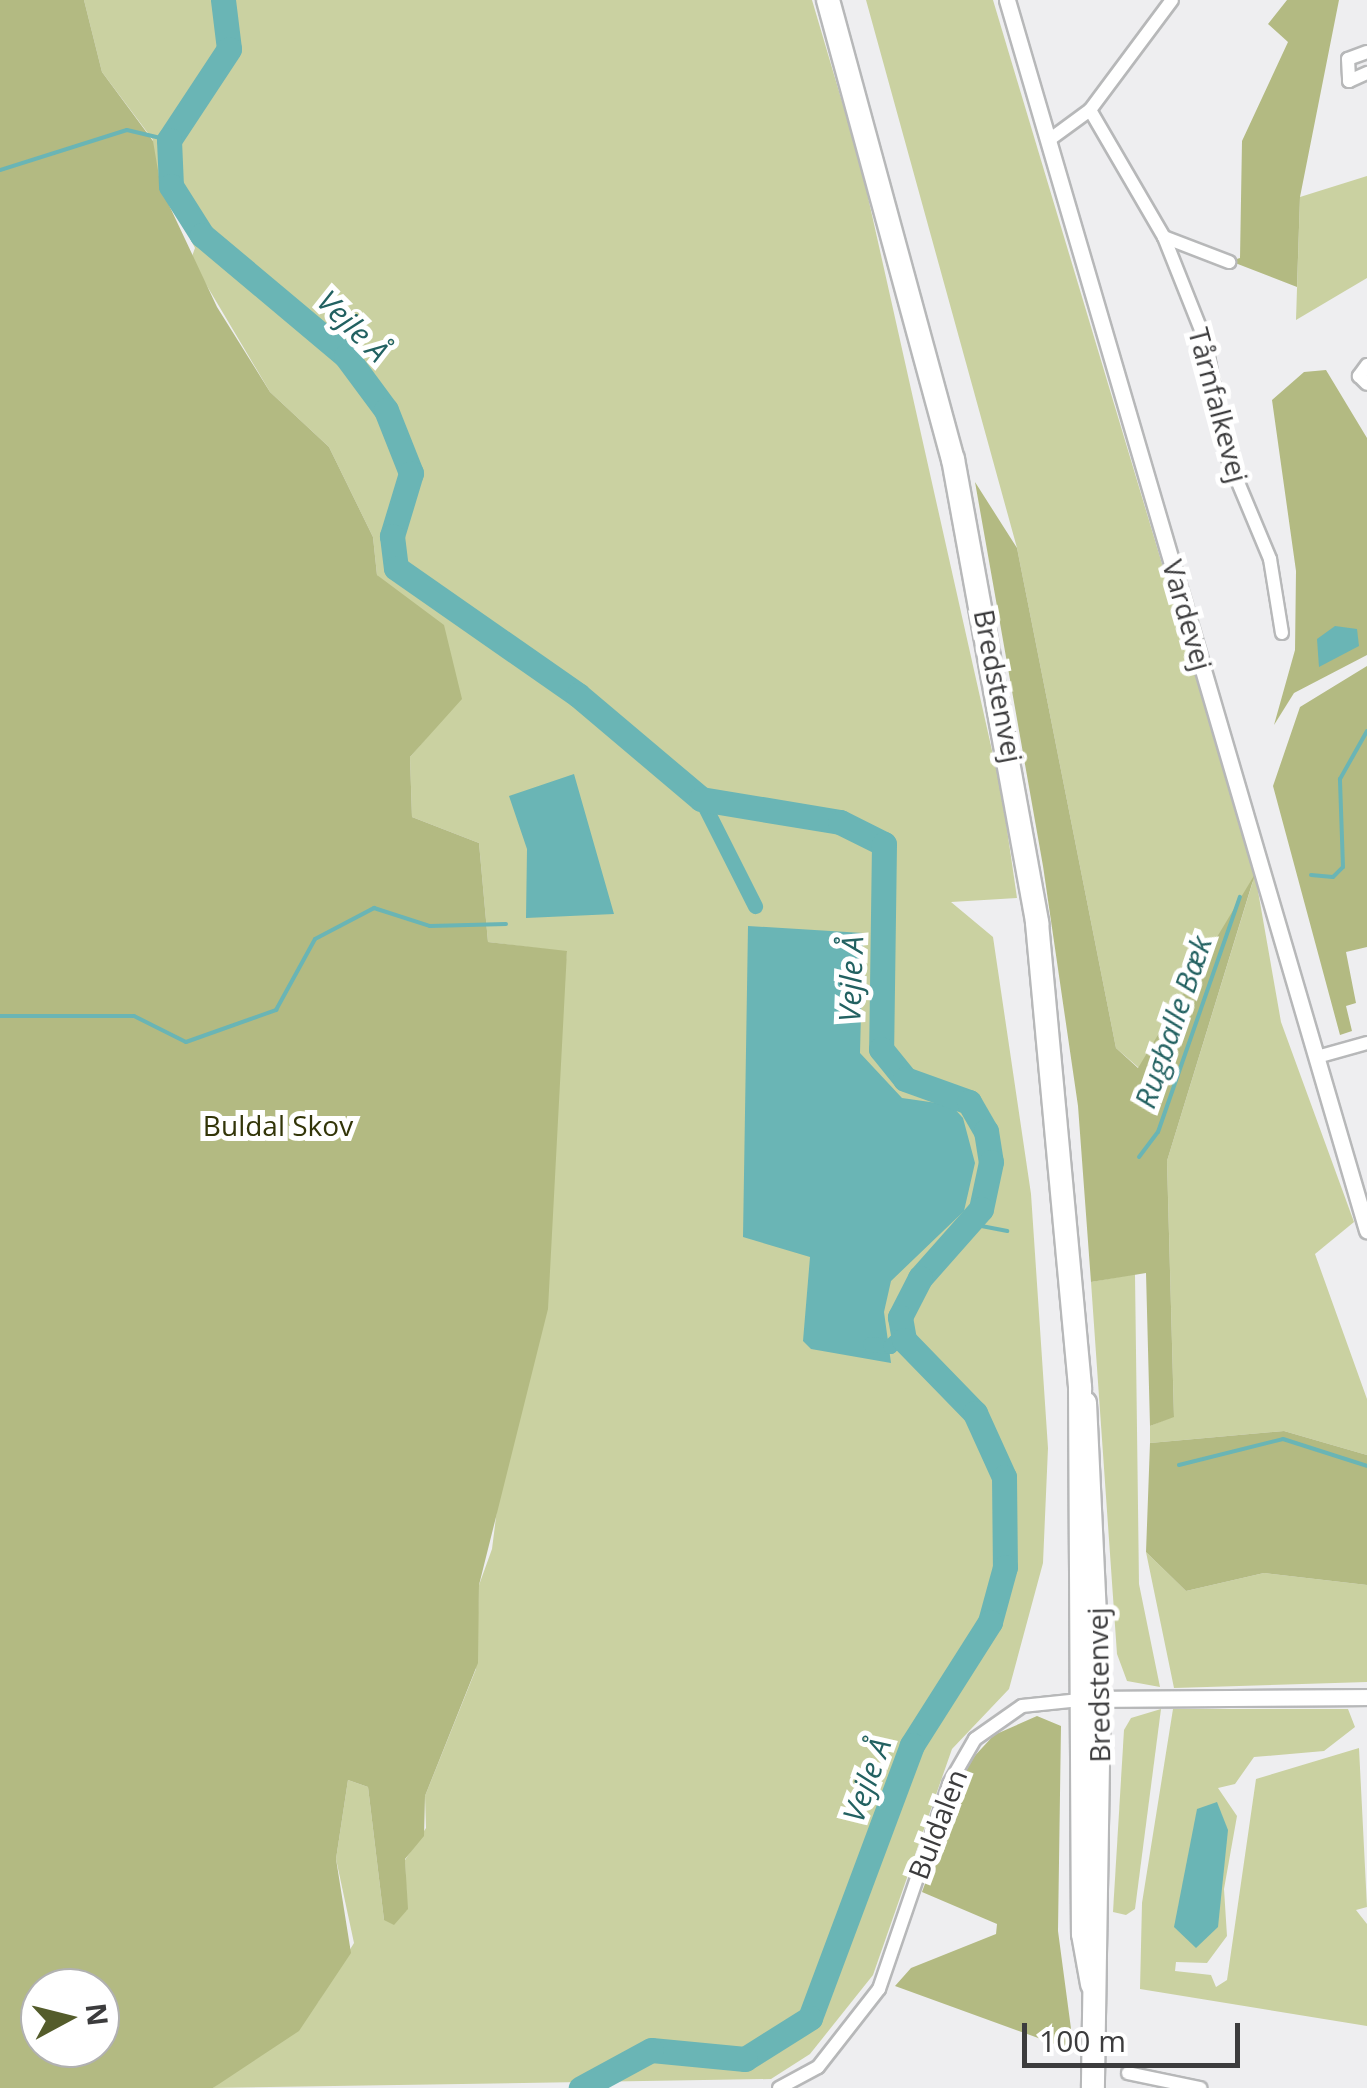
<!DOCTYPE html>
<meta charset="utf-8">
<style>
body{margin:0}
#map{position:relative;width:1367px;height:2088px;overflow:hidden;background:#eeeef0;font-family:"Open Sans",sans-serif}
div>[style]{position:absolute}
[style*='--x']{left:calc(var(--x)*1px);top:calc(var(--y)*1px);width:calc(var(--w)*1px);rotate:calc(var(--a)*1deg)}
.green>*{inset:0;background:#cad1a1}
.forest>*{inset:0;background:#b3ba82}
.water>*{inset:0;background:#6ab5b5}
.stream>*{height:4px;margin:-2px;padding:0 2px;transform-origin:2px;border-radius:2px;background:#6ab5b5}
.canal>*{height:15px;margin:-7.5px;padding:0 7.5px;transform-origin:7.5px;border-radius:7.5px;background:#6ab5b5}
.river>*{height:25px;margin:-12.5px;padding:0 12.5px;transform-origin:12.5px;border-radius:12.5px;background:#6ab5b5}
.roads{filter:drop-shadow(2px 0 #b7b8b9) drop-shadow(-2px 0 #b7b8b9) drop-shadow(0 2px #b7b8b9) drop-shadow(0 -2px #b7b8b9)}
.minor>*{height:12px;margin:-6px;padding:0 6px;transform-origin:6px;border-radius:6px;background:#fff}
.tertiary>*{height:15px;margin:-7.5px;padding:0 7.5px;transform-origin:7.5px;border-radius:7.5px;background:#fff}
.trunk>*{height:22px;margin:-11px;padding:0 11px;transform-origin:11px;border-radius:11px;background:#fff}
span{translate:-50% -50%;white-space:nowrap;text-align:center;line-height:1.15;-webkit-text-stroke:10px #fff;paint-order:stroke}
.street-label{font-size:28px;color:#3c3c3d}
.park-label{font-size:28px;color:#323508}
.water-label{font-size:30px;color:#226161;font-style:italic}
.north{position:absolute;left:20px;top:1968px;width:100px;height:100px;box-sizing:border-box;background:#fff;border:2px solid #b1b1b1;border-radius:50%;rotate:83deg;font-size:28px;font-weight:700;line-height:40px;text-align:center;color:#3c3c3d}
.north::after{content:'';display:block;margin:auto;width:35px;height:45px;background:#545c2b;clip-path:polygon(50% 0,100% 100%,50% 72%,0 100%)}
.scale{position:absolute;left:1022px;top:2023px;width:218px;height:45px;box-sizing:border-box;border:5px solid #3c3c3d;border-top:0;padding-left:12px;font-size:30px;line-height:35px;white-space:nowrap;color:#3c3c3d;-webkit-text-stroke:8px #fff;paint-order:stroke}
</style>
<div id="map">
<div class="green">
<div style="clip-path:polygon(84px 0,812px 0,861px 166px,1002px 795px,1017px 898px,951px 902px,993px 937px,1031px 1194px,1048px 1448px,1043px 1563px,1009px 1689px,952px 1749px,873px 1975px,810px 2054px,771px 2079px,213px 2088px,318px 2002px,354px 1943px,336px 1859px,348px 1780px,368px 1787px,384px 1920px,407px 1910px,405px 1860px,426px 1828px,425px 1796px,476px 1669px,479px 1585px,492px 1549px,567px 952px,488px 942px,479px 843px,412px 817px,410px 757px,461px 698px,377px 575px,373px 537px,329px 447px,270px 392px,191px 259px,195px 248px,152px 163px,153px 140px,102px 72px)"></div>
<div style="clip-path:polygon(866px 0,993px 0,1255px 874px,1281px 1022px,1354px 1222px,1315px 1254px,1367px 1399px,1367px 1455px,1284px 1431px,1150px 1443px,1150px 1426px,1174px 1416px,1167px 1161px,1253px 881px,1139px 1068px,1116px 1048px,1017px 548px)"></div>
<div style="clip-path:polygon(1367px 176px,1367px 278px,1296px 320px,1300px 197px)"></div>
<div style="clip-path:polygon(1135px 1274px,1139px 1584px,1160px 1687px,1127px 1681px,1117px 1654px,1091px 1282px)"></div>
<div style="clip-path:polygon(1146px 1552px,1186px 1591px,1264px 1573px,1367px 1585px,1367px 1682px,1174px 1688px)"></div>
<div style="clip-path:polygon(1161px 1709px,1135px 1909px,1126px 1915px,1113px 1912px,1124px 1730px,1131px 1718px)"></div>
<div style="clip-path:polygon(1173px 1709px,1348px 1709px,1355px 1727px,1324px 1751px,1254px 1757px,1235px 1784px,1218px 1788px,1237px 1816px,1224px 1889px,1227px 1936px,1207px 1963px,1176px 1962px,1175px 1971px,1211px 1975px,1216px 1987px,1227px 1980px,1256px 1779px,1359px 1748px,1367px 1907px,1356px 1910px,1367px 1924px,1367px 2026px,1140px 1989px,1142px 1903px)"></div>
</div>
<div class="forest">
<div style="clip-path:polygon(evenodd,0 0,84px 0,102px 72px,153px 141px,161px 188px,217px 307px,270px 392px,329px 447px,373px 537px,377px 575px,444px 625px,462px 699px,410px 757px,412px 817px,479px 843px,488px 942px,567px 951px,548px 1309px,479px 1585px,478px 1663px,425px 1796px,424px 1836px,405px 1859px,408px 1909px,394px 1925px,384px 1920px,368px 1787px,348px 1780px,336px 1859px,351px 1953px,299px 2031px,213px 2088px,0 2088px,0 0,40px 1988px,100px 1988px,100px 2048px,40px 2048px,40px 1988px)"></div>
<div style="clip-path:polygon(1287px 0,1339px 0,1300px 197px,1297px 287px,1230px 261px,1240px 258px,1242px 141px,1288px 42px,1268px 24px)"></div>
<div style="clip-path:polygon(1326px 370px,1367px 438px,1367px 655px,1294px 693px,1274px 725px,1295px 650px,1296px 571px,1272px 400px,1304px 372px)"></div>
<div style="clip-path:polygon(975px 482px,1017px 548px,1116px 1048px,1138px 1068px,1255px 874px,1167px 1161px,1174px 1417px,1150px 1426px,1146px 1273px,1091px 1282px,1078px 1106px,1043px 866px)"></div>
<div style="clip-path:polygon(1367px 666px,1367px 947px,1346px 952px,1356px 1003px,1346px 1006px,1352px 1031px,1340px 1035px,1273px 786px,1300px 707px)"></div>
<div style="clip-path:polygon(1284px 1431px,1367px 1455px,1367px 1585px,1264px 1573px,1186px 1591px,1146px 1552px,1150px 1443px)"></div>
<div style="clip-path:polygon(1037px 1716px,1061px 1726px,1058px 1931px,1074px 2051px,895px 1986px,911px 1968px,996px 1934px,997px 1924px,922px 1892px,970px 1761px,994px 1735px)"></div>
</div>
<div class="water">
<div style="clip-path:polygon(1335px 626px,1357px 629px,1359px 646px,1319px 667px,1317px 639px)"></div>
<div style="clip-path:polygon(574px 774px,614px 914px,526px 918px,527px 849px,509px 796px)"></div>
<div style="clip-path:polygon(748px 926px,863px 933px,860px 1053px,902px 1098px,951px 1105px,963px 1118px,975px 1163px,964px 1211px,891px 1281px,884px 1312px,891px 1363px,811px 1349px,803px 1341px,810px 1257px,743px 1237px)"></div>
<div style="clip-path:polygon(1217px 1802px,1228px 1830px,1218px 1927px,1196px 1948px,1174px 1927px,1197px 1809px)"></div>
</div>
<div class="stream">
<div style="--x:0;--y:170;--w:133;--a:-17.5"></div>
<div style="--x:127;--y:130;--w:43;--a:13.4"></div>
<div style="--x:1311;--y:875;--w:22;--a:5"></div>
<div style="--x:1333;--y:877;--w:14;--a:-45"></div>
<div style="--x:1343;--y:867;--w:88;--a:-92"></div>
<div style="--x:1340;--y:779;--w:55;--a:-60.6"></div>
<div style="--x:0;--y:1016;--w:134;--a:0"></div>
<div style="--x:134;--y:1016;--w:58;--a:26.6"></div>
<div style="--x:186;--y:1042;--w:96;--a:-19.6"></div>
<div style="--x:276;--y:1010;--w:81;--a:-61.2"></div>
<div style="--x:315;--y:939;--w:67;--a:-27.7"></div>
<div style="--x:374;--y:908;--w:59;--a:17.8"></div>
<div style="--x:430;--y:926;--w:76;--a:-1.5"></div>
<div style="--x:1139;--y:1157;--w:31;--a:-53"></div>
<div style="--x:1158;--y:1132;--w:249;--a:-70.8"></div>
<div style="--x:971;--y:1224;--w:37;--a:11"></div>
<div style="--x:1179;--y:1465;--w:107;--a:-14"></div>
<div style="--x:1283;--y:1439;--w:88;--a:17.8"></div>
</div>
<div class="canal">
<div style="--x:701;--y:799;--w:120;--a:63.2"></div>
<div style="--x:870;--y:1344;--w:20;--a:6"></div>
<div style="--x:890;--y:1346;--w:17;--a:-45"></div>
</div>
<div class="river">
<div style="--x:223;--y:0;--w:49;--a:83"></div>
<div style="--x:229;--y:49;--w:109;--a:123.4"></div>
<div style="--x:169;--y:140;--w:46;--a:87.5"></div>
<div style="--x:171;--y:186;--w:58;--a:57.7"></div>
<div style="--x:202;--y:235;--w:188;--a:40"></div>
<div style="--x:346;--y:356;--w:67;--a:53.5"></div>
<div style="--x:386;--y:410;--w:68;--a:68.4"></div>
<div style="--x:411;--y:473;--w:66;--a:106.8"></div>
<div style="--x:392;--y:536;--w:32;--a:83"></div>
<div style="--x:396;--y:568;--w:222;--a:34.9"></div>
<div style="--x:578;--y:695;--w:161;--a:40.2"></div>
<div style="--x:701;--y:799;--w:141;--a:9.4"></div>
<div style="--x:840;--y:822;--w:49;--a:26.6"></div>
<div style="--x:884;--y:844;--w:205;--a:90.8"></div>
<div style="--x:881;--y:1049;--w:38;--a:51"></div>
<div style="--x:905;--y:1079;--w:68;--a:19.8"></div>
<div style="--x:969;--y:1102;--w:34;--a:60"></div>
<div style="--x:986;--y:1131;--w:31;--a:81"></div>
<div style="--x:991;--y:1162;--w:48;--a:102"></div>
<div style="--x:981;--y:1209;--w:92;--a:131.5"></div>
<div style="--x:920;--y:1278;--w:44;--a:117.1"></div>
<div style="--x:900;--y:1317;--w:23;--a:80"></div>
<div style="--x:904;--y:1340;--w:102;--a:45.8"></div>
<div style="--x:975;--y:1413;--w:70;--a:65.6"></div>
<div style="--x:1004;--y:1477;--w:90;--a:89.4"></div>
<div style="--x:1005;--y:1567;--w:57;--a:105.3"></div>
<div style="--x:990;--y:1622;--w:146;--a:122.4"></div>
<div style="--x:912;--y:1745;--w:291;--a:110.5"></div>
<div style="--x:810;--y:2018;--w:77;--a:147.8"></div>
<div style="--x:745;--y:2059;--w:94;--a:-174.5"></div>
<div style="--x:651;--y:2050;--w:80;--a:151.5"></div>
</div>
<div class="roads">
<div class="minor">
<div style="--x:1367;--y:52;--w:20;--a:160"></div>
<div style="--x:1348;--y:59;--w:22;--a:87"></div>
<div style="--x:1349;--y:81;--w:20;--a:-24"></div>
<div style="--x:1090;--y:110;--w:147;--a:59.8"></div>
<div style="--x:1164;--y:237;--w:111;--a:68.3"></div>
<div style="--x:1205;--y:340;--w:118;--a:79.3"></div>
<div style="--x:1227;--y:456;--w:112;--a:67.3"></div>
<div style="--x:1270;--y:559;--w:75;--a:80.8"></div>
<div style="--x:1049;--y:140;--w:51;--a:-36.2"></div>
<div style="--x:1090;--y:110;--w:137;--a:-53.3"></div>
<div style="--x:1164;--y:237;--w:70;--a:21"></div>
<div style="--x:1367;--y:365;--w:14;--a:126"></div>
<div style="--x:1359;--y:376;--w:11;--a:45"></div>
<div style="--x:1317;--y:1057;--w:52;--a:-15.6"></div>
<div style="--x:1128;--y:2073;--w:74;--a:11.8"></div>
<div style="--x:779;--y:2088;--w:44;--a:-28.3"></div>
<div style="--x:818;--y:2067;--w:99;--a:-52"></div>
<div style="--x:879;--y:1989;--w:217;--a:-71.1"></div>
<div style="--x:949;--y:1784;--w:52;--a:-60"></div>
<div style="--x:975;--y:1739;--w:57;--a:-35.1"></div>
<div style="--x:1022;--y:1706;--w:58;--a:-5.9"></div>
</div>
<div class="tertiary">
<div style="--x:1007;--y:0;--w:1282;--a:73.69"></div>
<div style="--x:1091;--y:1699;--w:276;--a:-0.4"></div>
</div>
<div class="trunk">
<div style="--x:828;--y:0;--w:476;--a:74.8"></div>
<div style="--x:953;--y:459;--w:472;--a:79.7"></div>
<div style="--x:1037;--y:923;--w:466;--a:84.7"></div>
<div style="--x:1080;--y:1387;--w:547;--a:89.69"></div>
<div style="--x:1083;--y:1934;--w:51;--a:79.8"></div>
<div style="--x:1085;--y:1403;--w:296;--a:87.3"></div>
<div style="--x:1099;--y:1699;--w:389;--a:90.9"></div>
</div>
</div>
<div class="street-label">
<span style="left:1219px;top:405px;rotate:75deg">Tårnfalkevej</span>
<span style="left:1188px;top:615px;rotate:74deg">Vardevej</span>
<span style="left:999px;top:686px;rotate:79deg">Bredstenvej</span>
<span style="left:1098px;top:1685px;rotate:-91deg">Bredstenvej</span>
<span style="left:937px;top:1824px;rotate:-69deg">Buldalen</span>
</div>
<div class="park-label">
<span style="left:278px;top:1125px">Buldal Skov</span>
</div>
<div class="water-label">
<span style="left:353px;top:326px;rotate:45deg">Vejle Å</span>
<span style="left:851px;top:979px;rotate:-88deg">Vejle Å</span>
<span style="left:1173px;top:1022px;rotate:-71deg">Rugballe Bæk</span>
<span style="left:867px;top:1780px;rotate:-70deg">Vejle Å</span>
</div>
<div class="north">N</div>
<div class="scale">100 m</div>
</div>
